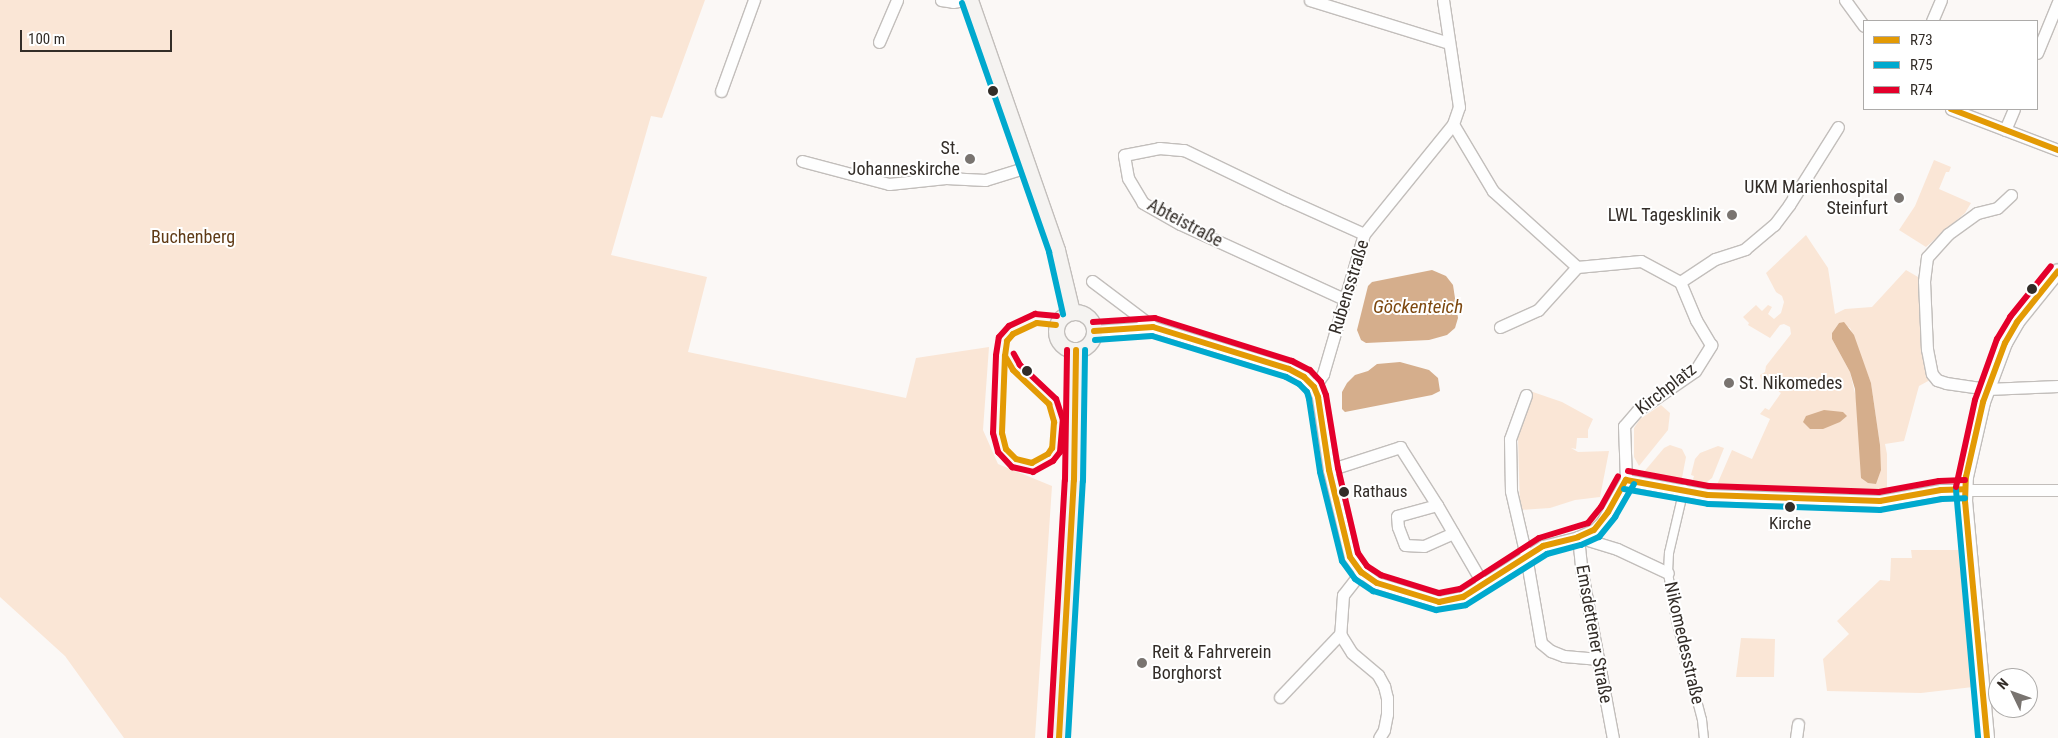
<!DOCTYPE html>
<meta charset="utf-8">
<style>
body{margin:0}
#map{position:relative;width:2058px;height:738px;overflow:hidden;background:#fbf8f6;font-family:"Roboto Condensed",sans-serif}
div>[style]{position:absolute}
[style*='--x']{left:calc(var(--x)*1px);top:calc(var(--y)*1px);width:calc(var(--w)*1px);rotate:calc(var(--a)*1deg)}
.green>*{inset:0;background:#fae6d6}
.water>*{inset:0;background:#d5ae8c}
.roads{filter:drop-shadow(1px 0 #c2bebb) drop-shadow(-1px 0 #c2bebb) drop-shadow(0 1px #c2bebb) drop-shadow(0 -1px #c2bebb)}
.pedestrian>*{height:8px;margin:-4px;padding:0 4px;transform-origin:4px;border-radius:4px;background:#fefefe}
.minor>*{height:11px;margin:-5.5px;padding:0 5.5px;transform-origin:5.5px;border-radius:5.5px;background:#fefefe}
.tertiary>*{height:14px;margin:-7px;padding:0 7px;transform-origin:7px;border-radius:7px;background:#fefefe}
.secondary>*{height:15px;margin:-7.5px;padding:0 7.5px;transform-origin:7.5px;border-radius:7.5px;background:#f5f3f1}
.secondary>.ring{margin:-7.5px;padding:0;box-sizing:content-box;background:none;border:15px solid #f5f3f1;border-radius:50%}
.bus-1>*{height:6px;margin:-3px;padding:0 3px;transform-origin:3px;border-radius:3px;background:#e39a04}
.bus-2>*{height:6px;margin:-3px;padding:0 3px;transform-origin:3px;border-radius:3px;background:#00a9ce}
.bus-3>*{height:6px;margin:-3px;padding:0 3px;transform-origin:3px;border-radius:3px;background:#e4002b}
.dots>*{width:14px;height:14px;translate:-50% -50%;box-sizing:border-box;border:2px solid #fff;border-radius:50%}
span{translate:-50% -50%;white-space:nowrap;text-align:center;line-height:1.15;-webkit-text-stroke:4px #fff;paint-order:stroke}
.bus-label{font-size:17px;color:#332d28}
.left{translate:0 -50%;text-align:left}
.poi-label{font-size:18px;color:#332d28}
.right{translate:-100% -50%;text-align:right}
.street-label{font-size:18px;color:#332d28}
.park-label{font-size:18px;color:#603b16}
.water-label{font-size:19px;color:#7d480f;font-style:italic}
.legend{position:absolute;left:1863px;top:20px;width:175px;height:90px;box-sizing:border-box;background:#fff;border:1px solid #adaba9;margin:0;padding:6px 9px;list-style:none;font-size:15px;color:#332d28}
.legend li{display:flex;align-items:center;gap:10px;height:25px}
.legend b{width:25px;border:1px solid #adaba9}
.north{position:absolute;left:1988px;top:668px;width:50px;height:50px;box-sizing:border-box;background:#fff;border:1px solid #adaba9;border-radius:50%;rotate:312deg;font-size:14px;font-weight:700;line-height:20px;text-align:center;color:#332d28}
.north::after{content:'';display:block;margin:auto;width:18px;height:22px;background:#797470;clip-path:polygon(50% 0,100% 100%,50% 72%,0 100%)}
.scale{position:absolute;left:20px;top:30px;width:152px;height:22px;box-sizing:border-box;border:2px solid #332d28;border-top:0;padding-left:6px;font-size:15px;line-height:18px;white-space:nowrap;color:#332d28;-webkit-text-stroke:4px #fff;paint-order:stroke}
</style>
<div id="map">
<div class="green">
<div style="clip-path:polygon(0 0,705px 0,662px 118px,651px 116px,611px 255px,707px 277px,688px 352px,906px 398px,916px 358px,989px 347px,983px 430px,998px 464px,1052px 486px,1035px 738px,124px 738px,65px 656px,0 597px)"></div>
<div style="clip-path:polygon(1934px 160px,1951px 167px,1949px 172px,1946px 172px,1939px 189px,1971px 203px,1965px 213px,1926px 247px,1899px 230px,1915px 206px)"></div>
<div style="clip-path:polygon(evenodd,1806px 235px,1828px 268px,1835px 314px,1845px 309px,1872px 307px,1906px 270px,1918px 277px,1930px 380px,1919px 386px,1904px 441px,1885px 444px,1887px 454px,1887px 492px,1716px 487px,1732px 450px,1752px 459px,1770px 419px,1760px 414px,1765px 408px,1769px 410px,1781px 393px,1761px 379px,1760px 375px,1765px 372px,1766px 366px,1791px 334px,1790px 327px,1784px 324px,1780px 325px,1770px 338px,1748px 325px,1749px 323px,1743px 317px,1756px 305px,1762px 311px,1768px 305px,1772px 307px,1768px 314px,1774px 319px,1781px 313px,1784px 302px,1782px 296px,1776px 292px,1766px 273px,1806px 235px,1839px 323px,1850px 328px,1871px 383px,1880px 445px,1857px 402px,1850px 372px,1832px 339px,1832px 333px,1839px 323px)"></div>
<div style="clip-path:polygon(1530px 391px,1562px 402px,1593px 419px,1588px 430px,1588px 438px,1577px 438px,1576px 449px,1571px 448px,1578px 452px,1609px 451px,1600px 497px,1575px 500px,1550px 508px,1520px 510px,1518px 437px,1513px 436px)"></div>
<div style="clip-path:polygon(1661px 405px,1670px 413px,1668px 430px,1639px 466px,1634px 457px,1634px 428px,1640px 419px)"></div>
<div style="clip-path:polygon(1670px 445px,1682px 449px,1686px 457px,1681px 483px,1643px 473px,1664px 448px)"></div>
<div style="clip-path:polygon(1718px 446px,1724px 448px,1712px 478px,1703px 485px,1692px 482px,1694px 476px,1691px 475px,1695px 459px,1700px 453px)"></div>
<div style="clip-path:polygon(1911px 550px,1960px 550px,1973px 687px,1921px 693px,1827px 691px,1823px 659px,1849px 634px,1837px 621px,1880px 580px,1890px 581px,1891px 558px,1912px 558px)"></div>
<div style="clip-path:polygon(1741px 638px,1775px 639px,1774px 677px,1736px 677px)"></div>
</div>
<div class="water">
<div style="clip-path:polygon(1432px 270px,1446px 276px,1453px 285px,1458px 318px,1455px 328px,1447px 335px,1429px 340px,1366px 343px,1361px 340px,1357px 330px,1368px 286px,1372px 282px)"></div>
<div style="clip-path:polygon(1844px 322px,1854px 335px,1871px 383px,1880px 445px,1881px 470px,1876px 484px,1868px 483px,1861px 478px,1855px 389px,1850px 372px,1832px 339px,1832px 333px,1839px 323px)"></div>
<div style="clip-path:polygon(1400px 362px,1429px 370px,1438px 378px,1440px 391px,1432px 395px,1345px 412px,1342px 409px,1342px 392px,1347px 383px,1355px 375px,1368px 371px,1377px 364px)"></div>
<div style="clip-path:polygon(1824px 410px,1843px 412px,1847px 416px,1840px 422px,1823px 429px,1810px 429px,1803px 422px,1806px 416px)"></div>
</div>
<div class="roads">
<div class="pedestrian">
<div style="--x:1684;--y:489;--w:66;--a:103.2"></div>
<div style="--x:1669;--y:553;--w:20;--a:93"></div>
<div style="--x:1668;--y:573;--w:48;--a:80.3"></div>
<div style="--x:1676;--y:620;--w:103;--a:75.4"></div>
<div style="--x:1702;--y:720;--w:18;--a:84"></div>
</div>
<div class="minor">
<div style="--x:941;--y:0;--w:12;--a:9"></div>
<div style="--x:953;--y:2;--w:11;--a:-10"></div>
<div style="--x:1310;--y:0;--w:145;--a:17.2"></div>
<div style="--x:1845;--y:0;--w:32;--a:54"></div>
<div style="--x:1932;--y:21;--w:23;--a:-67"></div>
<div style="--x:879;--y:42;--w:46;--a:-66.8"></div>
<div style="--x:2037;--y:53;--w:55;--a:-67.6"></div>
<div style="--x:721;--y:91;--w:97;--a:-70.1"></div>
<div style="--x:1951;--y:109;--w:115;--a:21"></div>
<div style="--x:1453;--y:124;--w:78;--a:59.2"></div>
<div style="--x:1493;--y:191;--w:113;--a:42.1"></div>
<div style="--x:1577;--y:267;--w:64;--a:-5.4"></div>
<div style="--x:1641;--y:261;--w:44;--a:28.3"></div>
<div style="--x:2005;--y:130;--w:23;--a:-67"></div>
<div style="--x:802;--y:161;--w:90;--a:14.8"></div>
<div style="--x:889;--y:184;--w:57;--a:-6"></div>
<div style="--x:946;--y:178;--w:39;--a:3"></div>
<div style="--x:985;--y:180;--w:44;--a:-17.2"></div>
<div style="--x:2011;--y:195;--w:19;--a:137"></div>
<div style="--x:1997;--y:208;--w:21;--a:166"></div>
<div style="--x:1977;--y:213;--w:36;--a:144"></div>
<div style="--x:1948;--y:234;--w:31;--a:132"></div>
<div style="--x:1927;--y:257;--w:24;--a:97"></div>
<div style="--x:1924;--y:281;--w:68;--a:87.5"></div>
<div style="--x:1927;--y:349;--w:25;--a:79"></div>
<div style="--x:1932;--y:374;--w:8;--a:50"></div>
<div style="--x:1937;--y:380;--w:9;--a:18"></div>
<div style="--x:1946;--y:383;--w:41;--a:8.3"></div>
<div style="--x:1987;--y:389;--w:71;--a:-2.4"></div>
<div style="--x:1092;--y:281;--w:76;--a:37"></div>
<div style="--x:1680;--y:282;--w:42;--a:-33.3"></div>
<div style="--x:1715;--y:259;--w:32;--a:-18"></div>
<div style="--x:1745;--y:249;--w:38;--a:-40"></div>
<div style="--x:1774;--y:225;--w:25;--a:-53"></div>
<div style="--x:1789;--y:205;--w:92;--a:-57.9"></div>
<div style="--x:1344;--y:299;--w:180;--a:-155.4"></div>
<div style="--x:1180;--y:224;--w:43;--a:-150.4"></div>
<div style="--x:1143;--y:203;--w:29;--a:-121"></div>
<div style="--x:1128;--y:178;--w:23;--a:-100"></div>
<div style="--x:1124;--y:155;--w:36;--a:-11"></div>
<div style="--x:1159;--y:148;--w:25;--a:5"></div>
<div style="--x:1184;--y:150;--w:113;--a:25.7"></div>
<div style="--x:1286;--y:199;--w:85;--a:24.2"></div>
<div style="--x:1500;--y:327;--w:42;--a:-24.1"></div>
<div style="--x:1538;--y:310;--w:58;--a:-47.8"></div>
<div style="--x:1094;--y:331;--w:59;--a:-3.9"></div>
<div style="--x:1153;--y:327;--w:142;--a:17.2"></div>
<div style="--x:1289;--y:369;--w:17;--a:28"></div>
<div style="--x:1304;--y:377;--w:14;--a:45"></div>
<div style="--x:1314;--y:387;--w:11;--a:68"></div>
<div style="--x:1318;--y:397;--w:74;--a:81.4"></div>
<div style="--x:1329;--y:470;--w:89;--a:76.4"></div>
<div style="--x:1350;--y:557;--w:19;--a:54"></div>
<div style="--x:1361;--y:572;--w:19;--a:35"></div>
<div style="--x:1377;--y:583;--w:65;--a:17"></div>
<div style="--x:1439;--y:602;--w:25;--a:-12"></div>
<div style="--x:1463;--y:597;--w:95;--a:-32.5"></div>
<div style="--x:1543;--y:546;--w:36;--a:-14"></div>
<div style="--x:1578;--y:537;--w:17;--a:-24"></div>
<div style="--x:1594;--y:530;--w:11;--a:-45"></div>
<div style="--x:1602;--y:522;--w:48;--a:-60.3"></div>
<div style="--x:1626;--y:480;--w:54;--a:-92.1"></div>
<div style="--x:1624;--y:426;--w:20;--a:-49"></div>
<div style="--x:1637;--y:411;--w:70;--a:-34.6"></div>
<div style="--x:1695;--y:371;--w:31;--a:-58"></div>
<div style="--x:1711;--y:345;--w:29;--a:-121"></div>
<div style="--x:1696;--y:320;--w:41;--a:-112.8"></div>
<div style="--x:1314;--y:387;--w:16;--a:-55"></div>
<div style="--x:1323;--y:374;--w:146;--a:-73.7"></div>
<div style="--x:1364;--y:234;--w:141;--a:-51"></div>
<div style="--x:1453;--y:124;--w:18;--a:-71"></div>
<div style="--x:1459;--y:107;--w:108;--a:-98.5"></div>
<div style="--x:1526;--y:395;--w:47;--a:110"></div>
<div style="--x:1510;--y:439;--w:52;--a:88.9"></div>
<div style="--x:1511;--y:491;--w:67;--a:77"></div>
<div style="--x:1526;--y:556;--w:88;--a:80.2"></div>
<div style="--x:1541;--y:643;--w:13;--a:39"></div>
<div style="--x:1551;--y:651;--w:14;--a:21"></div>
<div style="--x:1564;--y:656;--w:35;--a:5"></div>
<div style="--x:1329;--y:470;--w:75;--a:-17.9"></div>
<div style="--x:1400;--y:447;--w:69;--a:57.5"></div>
<div style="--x:1437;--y:505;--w:91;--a:59.8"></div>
<div style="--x:1626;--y:480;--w:83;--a:10.4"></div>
<div style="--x:1708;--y:495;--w:81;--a:2.1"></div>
<div style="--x:1789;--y:498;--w:91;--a:1.9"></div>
<div style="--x:1880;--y:501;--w:62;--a:-10.2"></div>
<div style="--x:1941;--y:490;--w:117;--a:0"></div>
<div style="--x:1437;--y:505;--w:41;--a:164.6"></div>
<div style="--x:1397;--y:516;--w:11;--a:85"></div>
<div style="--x:1398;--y:527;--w:19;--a:69"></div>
<div style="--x:1405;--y:545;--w:19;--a:3"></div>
<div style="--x:1424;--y:546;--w:32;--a:-24"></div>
<div style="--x:1578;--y:537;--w:36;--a:84"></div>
<div style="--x:1582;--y:573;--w:168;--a:79.4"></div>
<div style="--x:1578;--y:537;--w:41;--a:17.1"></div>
<div style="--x:1617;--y:549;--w:56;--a:25.2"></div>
<div style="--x:1361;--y:572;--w:29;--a:128"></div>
<div style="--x:1343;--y:595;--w:39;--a:94"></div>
<div style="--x:1340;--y:634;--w:22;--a:58"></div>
<div style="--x:1352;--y:653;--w:34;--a:40"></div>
<div style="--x:1378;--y:675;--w:13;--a:61"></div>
<div style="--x:1384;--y:686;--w:12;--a:76"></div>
<div style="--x:1387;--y:698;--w:16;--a:90"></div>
<div style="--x:1387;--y:714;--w:16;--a:101"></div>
<div style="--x:1384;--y:730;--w:9;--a:122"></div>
<div style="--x:1280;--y:697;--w:87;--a:-46.4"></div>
<div style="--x:1796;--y:738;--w:14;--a:-82"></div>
</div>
<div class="tertiary">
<div style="--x:1987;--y:738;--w:237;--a:-95.3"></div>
<div style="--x:1965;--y:502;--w:25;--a:-88"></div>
<div style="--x:1966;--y:477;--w:77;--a:-77.2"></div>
<div style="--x:1983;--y:402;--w:63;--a:-69.6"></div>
<div style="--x:2005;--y:343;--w:24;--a:-60"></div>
<div style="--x:2017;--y:322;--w:65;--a:-51.2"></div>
</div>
<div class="secondary">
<div style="--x:970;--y:0;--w:265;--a:70.8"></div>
<div style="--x:1057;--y:250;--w:64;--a:76.4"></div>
<div class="ring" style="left:1056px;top:312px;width:23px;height:23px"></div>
<div style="--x:1059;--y:738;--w:258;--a:-86.7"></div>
<div style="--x:1074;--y:480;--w:130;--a:-89.1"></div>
</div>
</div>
<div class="bus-1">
<div style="--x:1951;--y:109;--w:115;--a:21"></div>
<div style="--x:1094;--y:331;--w:59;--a:-3.9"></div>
<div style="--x:1153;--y:327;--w:142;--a:17.2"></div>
<div style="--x:1289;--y:369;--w:17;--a:28"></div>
<div style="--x:1304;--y:377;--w:14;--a:45"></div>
<div style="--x:1314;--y:387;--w:11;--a:68"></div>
<div style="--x:1318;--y:397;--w:74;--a:81.4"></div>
<div style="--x:1329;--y:470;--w:89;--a:76.4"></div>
<div style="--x:1350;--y:557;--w:19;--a:54"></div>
<div style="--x:1361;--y:572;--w:19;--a:35"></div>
<div style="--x:1377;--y:583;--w:65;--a:17"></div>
<div style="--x:1439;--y:602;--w:25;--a:-12"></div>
<div style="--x:1463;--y:597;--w:95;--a:-32.5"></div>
<div style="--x:1543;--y:546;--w:36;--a:-14"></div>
<div style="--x:1578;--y:537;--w:17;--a:-24"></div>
<div style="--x:1594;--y:530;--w:23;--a:-52"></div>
<div style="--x:1608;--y:512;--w:37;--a:-61"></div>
<div style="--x:1005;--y:356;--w:16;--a:60"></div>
<div style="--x:1013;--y:370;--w:50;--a:43.4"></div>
<div style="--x:1049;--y:404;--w:19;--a:74"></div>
<div style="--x:1054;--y:422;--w:26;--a:94"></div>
<div style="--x:1052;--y:448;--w:7;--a:124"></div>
<div style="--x:1048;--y:454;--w:18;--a:151"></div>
<div style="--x:1032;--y:463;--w:16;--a:-166"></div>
<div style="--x:1016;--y:459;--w:14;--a:-135"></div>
<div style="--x:1006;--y:449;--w:16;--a:-104"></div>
<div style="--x:1002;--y:433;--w:77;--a:-87.8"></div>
<div style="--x:1005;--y:356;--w:15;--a:-82"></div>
<div style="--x:1007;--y:341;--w:9;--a:-49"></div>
<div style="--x:1013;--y:334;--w:26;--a:-25"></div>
<div style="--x:1037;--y:323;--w:19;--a:6"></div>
<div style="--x:1626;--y:480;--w:83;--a:10.4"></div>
<div style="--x:1708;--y:495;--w:172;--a:2"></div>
<div style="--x:1880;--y:501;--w:62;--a:-10.2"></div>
<div style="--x:1941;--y:490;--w:24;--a:-2"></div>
<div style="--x:1059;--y:738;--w:258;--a:-86.7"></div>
<div style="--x:1074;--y:480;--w:130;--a:-89.1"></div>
<div style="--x:1987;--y:738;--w:237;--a:-95.3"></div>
<div style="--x:1965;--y:502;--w:25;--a:-88"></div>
<div style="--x:1966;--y:477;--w:77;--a:-77.2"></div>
<div style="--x:1983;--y:402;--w:63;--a:-69.6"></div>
<div style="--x:2005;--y:343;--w:24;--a:-60"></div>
<div style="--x:2017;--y:322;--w:65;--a:-51.2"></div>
</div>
<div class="bus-2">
<div style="--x:962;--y:3;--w:264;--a:70.7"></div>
<div style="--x:1049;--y:252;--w:64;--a:77.3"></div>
<div style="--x:1095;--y:340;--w:57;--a:-4"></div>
<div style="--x:1152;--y:336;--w:140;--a:17"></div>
<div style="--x:1286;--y:377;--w:15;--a:28"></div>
<div style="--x:1299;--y:384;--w:11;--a:45"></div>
<div style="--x:1307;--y:392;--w:7;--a:74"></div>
<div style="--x:1309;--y:399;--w:74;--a:81.4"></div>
<div style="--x:1320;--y:472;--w:92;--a:76.1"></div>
<div style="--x:1342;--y:561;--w:22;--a:54"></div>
<div style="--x:1355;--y:579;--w:22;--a:34"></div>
<div style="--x:1373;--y:591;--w:66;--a:16.8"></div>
<div style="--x:1436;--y:610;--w:30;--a:-9"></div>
<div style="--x:1466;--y:605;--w:96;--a:-32.2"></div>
<div style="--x:1547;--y:554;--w:35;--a:-15"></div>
<div style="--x:1581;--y:545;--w:20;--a:-24"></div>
<div style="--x:1599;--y:537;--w:26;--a:-51"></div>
<div style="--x:1615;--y:517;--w:38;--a:-60"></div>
<div style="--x:1624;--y:489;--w:85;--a:10.1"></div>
<div style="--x:1708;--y:504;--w:172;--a:2"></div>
<div style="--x:1880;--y:510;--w:63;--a:-10.1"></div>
<div style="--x:1942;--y:499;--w:23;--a:-2"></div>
<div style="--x:1956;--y:490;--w:249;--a:84.9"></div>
<div style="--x:1068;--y:738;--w:257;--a:-86.7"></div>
<div style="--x:1083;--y:481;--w:131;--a:-89.1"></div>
</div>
<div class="bus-3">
<div style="--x:1093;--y:322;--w:62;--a:-3.7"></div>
<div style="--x:1155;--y:318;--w:144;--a:17.4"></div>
<div style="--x:1292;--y:361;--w:20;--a:27"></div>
<div style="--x:1310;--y:370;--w:16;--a:47"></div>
<div style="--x:1321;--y:382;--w:14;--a:69"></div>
<div style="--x:1326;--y:395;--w:74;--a:80.7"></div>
<div style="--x:1338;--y:468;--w:87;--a:76.8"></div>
<div style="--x:1358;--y:553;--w:16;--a:55"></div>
<div style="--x:1367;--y:566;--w:17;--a:33"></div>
<div style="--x:1381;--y:575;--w:61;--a:17.2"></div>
<div style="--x:1439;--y:593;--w:21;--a:-11"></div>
<div style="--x:1460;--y:589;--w:94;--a:-32.8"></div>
<div style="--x:1539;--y:538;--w:51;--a:-17"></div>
<div style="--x:1588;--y:523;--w:21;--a:-51"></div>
<div style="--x:1601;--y:507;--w:35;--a:-61"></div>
<div style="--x:996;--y:355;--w:18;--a:-81"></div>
<div style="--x:999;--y:337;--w:15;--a:-48"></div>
<div style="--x:1009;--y:326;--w:29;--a:-25"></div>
<div style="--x:1035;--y:314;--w:22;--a:5"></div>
<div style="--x:996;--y:356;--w:77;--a:92.2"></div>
<div style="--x:993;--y:433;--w:20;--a:75"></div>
<div style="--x:998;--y:452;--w:21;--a:47"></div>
<div style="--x:1012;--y:467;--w:22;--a:13"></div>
<div style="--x:1033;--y:472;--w:23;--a:-29"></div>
<div style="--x:1053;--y:461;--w:11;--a:-52"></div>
<div style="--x:1060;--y:452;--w:32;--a:-85"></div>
<div style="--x:1063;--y:420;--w:22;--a:-108"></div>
<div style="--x:1056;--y:399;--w:50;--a:-136.6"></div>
<div style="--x:1020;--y:365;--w:13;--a:-119"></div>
<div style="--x:1628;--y:471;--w:82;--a:10.5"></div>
<div style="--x:1709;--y:486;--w:170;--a:2"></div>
<div style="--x:1879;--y:492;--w:61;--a:-10.4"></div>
<div style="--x:1939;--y:481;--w:26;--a:-2"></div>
<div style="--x:1956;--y:487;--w:89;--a:-77.7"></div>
<div style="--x:1975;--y:400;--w:65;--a:-70.2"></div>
<div style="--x:1997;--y:339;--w:26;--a:-59"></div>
<div style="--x:2010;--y:317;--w:65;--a:-51.2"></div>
<div style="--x:1050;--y:737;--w:257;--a:-86.7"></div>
<div style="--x:1065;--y:480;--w:130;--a:-89.1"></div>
</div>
<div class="dots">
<div style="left:993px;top:91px;background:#332d28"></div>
<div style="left:970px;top:159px;background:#797470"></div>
<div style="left:1899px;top:198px;background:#797470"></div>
<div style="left:1732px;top:215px;background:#797470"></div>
<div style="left:2032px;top:289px;background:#332d28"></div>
<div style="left:1027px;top:371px;background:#332d28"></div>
<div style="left:1729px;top:383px;background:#797470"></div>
<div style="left:1344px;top:492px;background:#332d28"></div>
<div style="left:1790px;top:507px;background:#332d28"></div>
<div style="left:1142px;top:663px;background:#797470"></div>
</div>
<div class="bus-label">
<span class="left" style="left:1353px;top:492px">Rathaus</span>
<span style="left:1790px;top:524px">Kirche</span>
</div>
<div class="poi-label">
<span class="right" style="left:960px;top:159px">St.<br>Johanneskirche</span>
<span class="right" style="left:1888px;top:198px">UKM Marienhospital<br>Steinfurt</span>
<span class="right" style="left:1721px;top:215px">LWL Tagesklinik</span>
<span class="left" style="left:1739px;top:383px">St. Nikomedes</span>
<span class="left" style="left:1152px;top:663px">Reit &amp; Fahrverein<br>Borghorst</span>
</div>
<div class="street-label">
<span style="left:1185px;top:223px;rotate:28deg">Abteistraße</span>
<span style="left:1349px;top:287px;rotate:-73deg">Rubensstraße</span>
<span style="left:1666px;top:389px;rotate:-38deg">Kirchplatz</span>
<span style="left:1594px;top:634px;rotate:80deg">Emsdettener Straße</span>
<span style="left:1684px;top:643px;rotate:77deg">Nikomedesstraße</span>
</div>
<div class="park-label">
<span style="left:193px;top:237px">Buchenberg</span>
</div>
<div class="water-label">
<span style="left:1418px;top:307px">Göckenteich</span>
</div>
<ul class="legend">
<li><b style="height:6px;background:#e39a04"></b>R73</li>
<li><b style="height:6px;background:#00a9ce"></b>R75</li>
<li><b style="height:6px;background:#e4002b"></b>R74</li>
</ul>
<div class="north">N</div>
<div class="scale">100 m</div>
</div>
